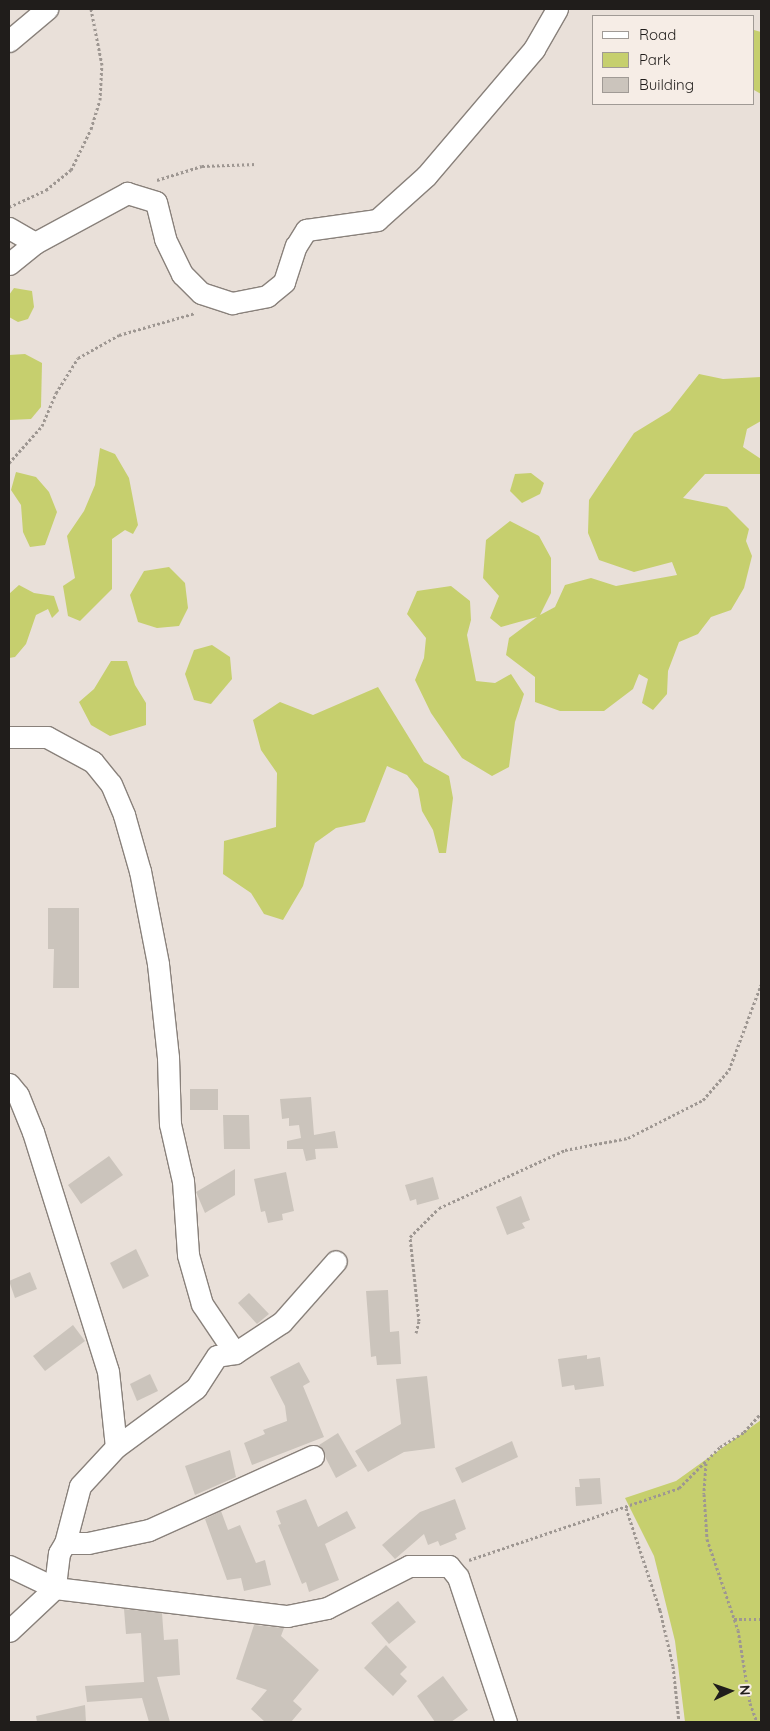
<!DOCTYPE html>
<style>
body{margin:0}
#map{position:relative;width:770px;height:1731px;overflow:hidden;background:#e9e0d9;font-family:Quicksand,sans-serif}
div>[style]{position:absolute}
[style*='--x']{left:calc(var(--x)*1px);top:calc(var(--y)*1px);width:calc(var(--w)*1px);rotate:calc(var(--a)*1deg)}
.green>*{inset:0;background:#c6cf6e}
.building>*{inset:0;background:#cbc4bc}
.path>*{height:3px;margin-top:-1.5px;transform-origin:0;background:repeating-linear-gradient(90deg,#9e9792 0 2.5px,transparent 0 5px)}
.roads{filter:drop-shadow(1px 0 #89817b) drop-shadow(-1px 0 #89817b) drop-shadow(0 1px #89817b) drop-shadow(0 -1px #89817b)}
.street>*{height:21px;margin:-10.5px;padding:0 10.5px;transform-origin:10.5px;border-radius:10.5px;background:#fff}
span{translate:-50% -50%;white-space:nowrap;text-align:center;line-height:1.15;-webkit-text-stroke:5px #f6ede6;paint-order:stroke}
.frame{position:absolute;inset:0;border:10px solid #201d1b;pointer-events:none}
.legend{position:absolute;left:592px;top:15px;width:162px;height:90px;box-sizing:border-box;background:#f6ede6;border:1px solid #a09a95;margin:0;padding:6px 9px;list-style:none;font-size:15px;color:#201d1b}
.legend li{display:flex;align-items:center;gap:10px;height:25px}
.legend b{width:25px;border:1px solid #a09a95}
.north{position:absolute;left:705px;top:1666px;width:50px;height:50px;-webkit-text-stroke:4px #f6ede6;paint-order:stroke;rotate:87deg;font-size:14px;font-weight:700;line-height:20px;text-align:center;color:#201d1b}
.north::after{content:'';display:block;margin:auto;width:18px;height:22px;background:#201d1b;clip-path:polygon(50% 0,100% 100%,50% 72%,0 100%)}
</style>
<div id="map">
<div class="green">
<div style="clip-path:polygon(754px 30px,761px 32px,761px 94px,754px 90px)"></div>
<div style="clip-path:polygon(14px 288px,32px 291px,34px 307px,28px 319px,18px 322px,9px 317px,9px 295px)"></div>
<div style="clip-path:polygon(25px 354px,42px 363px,41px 407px,31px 419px,10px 420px,9px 355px)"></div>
<div style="clip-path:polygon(699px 374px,723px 379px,761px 377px,761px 421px,747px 429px,743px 447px,761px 459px,761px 474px,705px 474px,683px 498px,727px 507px,749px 529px,746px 541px,752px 556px,744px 588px,731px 610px,711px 617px,698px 634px,679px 642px,668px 671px,667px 694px,653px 710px,642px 703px,648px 679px,639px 674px,633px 689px,604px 711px,560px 711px,535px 702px,535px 677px,506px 655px,509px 638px,537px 617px,501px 627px,490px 618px,499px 596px,483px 578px,486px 540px,510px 521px,539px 536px,551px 558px,551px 593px,540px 615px,555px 607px,565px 585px,591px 578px,616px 586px,677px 575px,672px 562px,634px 572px,599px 560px,588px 533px,589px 500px,634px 433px,670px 411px)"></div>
<div style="clip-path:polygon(100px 448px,115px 454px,129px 478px,138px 525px,133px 534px,125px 530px,112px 539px,112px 589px,80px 621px,68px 616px,63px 586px,75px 578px,67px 536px,84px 511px,95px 485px)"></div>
<div style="clip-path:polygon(16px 472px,36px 477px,49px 492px,57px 512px,45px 545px,30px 547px,23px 532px,21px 505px,11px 490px)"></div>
<div style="clip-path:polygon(531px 473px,544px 483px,540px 494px,522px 503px,510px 491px,515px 474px)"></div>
<div style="clip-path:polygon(169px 567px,185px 583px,188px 608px,179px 626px,157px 628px,138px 622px,130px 595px,144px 571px)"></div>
<div style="clip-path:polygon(19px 585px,34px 593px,54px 596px,59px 611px,52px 618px,48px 609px,36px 615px,26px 644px,15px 657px,9px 658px,9px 594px)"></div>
<div style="clip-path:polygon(451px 586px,470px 601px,471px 620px,467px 635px,476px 681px,495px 683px,511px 674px,524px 694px,515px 722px,509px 767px,492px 776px,462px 758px,431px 713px,415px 680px,424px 658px,426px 638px,407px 614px,417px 591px)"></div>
<div style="clip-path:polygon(212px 645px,230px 657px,232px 679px,211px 704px,194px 700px,185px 674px,194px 650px)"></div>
<div style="clip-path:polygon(111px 661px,127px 661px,135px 685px,146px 703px,146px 725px,110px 736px,91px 725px,79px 702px,94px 689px)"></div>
<div style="clip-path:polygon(378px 687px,424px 762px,449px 776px,453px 798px,446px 853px,439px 853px,433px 830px,422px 811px,418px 789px,407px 775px,387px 766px,365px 822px,336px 828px,315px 843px,303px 886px,283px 920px,264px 914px,251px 893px,223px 874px,224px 841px,276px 827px,277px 773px,261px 750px,253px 720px,280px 702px,313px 715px)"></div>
<div style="clip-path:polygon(761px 1420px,761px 1722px,685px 1722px,675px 1641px,654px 1556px,625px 1498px,676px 1481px)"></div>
</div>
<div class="building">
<div style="clip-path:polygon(48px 908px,79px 908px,79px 988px,53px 988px,54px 949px,48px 949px)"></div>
<div style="clip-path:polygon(190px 1089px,218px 1089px,218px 1110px,190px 1110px)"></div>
<div style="clip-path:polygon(311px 1097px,314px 1135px,335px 1131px,338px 1148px,315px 1149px,316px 1159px,306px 1161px,303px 1149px,287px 1149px,287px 1141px,301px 1138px,299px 1125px,289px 1126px,289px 1118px,282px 1119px,280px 1099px)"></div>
<div style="clip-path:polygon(223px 1115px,249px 1115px,250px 1149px,224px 1149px)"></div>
<div style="clip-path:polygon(109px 1156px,123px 1175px,81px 1204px,68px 1185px)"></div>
<div style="clip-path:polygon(235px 1169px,235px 1195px,205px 1213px,196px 1192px)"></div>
<div style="clip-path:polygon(286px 1172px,294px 1211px,282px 1214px,283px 1220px,268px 1223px,265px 1211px,261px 1212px,254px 1179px)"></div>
<div style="clip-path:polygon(433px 1177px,439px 1199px,417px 1205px,416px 1199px,410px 1201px,405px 1185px)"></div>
<div style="clip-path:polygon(521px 1196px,530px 1220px,522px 1223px,525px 1228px,507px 1235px,496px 1207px)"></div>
<div style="clip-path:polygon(136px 1249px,149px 1276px,123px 1289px,110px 1263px)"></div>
<div style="clip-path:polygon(30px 1272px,37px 1289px,15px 1298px,9px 1281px)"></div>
<div style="clip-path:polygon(388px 1290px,390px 1332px,399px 1331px,401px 1364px,377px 1365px,376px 1356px,371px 1357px,366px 1291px)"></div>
<div style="clip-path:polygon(249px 1293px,269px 1314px,257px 1324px,238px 1303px)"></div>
<div style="clip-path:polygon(73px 1325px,85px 1341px,45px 1371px,33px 1356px)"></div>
<div style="clip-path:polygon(587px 1355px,587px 1359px,600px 1357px,604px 1386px,575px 1390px,574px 1385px,562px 1387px,558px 1359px)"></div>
<div style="clip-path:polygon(299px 1362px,310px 1382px,303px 1386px,324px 1437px,252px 1465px,244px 1443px,265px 1434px,263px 1430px,287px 1421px,285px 1406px,270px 1377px)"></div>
<div style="clip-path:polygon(150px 1374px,158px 1391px,137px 1401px,130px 1384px)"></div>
<div style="clip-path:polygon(427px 1376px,435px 1448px,404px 1452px,368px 1472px,355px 1451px,401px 1424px,396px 1379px)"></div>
<div style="clip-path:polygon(338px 1433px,357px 1466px,336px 1478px,319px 1445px)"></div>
<div style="clip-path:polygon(512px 1441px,518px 1457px,462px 1483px,455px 1468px)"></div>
<div style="clip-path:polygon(230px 1450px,236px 1477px,195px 1495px,185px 1466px)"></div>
<div style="clip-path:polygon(600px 1478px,602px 1504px,576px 1506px,575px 1487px,580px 1487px,579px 1479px)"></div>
<div style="clip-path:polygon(306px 1499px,318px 1527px,347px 1511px,356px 1528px,325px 1544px,339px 1580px,309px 1592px,306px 1582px,302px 1584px,278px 1525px,281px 1524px,276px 1511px)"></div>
<div style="clip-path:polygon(455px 1499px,466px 1529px,455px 1534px,457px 1539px,440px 1546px,438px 1541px,428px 1545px,424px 1534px,395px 1559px,382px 1545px,420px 1512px)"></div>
<div style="clip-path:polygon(221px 1511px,228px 1530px,240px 1525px,256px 1563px,265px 1560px,271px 1585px,244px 1591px,241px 1578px,227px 1580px,205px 1519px)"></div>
<div style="clip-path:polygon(398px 1601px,416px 1622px,389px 1644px,371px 1623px)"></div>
<div style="clip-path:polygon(124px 1609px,162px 1613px,164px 1640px,178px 1639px,180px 1675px,157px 1677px,170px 1722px,149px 1722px,142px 1698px,87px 1702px,85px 1686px,144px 1682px,141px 1633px,126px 1634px)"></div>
<div style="clip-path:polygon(254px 1625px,284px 1628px,281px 1636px,319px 1670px,293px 1701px,302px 1709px,291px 1722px,265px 1722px,251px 1709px,267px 1690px,236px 1679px)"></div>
<div style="clip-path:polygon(386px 1645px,407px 1667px,400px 1674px,407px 1681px,393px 1696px,364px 1668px)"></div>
<div style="clip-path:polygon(443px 1676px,468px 1710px,451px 1722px,435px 1722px,417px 1696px)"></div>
<div style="clip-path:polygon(85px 1705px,86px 1722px,37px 1722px,36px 1716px)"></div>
</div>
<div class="path">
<div style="--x:157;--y:180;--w:47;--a:-17.3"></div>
<div style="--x:202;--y:166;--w:54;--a:-2.1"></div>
<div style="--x:9;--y:207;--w:41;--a:-24.7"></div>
<div style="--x:46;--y:190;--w:32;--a:-39"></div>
<div style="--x:71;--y:170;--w:46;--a:-64"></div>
<div style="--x:91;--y:129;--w:30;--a:-73"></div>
<div style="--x:100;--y:100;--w:35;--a:-87"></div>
<div style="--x:102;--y:65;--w:57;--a:-101.1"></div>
<div style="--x:9;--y:463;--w:50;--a:-48.3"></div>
<div style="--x:42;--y:426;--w:36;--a:-67"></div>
<div style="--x:56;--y:393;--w:41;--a:-57.8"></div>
<div style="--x:78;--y:358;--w:47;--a:-29.3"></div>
<div style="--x:119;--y:335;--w:79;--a:-16.1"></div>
<div style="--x:416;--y:1333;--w:12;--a:-76"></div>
<div style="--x:419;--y:1321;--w:84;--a:-96.1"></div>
<div style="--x:410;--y:1237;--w:41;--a:-45"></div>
<div style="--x:439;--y:1208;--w:139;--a:-24.7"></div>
<div style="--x:565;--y:1150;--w:64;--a:-10.8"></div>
<div style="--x:628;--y:1138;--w:84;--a:-26.9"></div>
<div style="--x:703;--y:1100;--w:40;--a:-49"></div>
<div style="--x:729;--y:1070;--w:91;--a:-69.4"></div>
<div style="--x:706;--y:1463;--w:31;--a:94"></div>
<div style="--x:704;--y:1494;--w:45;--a:86.2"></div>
<div style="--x:707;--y:1539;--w:96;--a:71.2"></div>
<div style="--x:738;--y:1630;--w:74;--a:80.7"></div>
<div style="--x:750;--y:1703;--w:20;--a:70"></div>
<div style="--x:626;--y:1508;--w:108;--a:71.6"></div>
<div style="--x:660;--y:1610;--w:57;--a:76.9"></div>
<div style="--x:673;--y:1666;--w:56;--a:83.9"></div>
<div style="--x:469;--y:1560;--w:222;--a:-18.9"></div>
<div style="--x:679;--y:1488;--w:58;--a:-45"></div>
<div style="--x:720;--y:1447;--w:28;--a:-32"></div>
<div style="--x:744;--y:1432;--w:25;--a:-48"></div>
<div style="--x:734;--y:1619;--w:27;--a:0"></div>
</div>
<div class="roads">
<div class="street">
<div style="--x:9;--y:41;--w:50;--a:-40.1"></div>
<div style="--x:9;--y:228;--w:30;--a:30"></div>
<div style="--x:9;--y:264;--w:33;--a:-39"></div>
<div style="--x:35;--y:243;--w:105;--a:-28.5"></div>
<div style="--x:127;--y:193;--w:30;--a:17"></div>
<div style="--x:156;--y:202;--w:38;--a:76"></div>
<div style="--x:165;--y:239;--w:39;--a:64"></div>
<div style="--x:182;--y:274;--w:27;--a:45"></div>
<div style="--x:201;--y:293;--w:33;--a:18"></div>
<div style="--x:232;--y:303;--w:36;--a:-11"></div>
<div style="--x:267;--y:296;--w:22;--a:-39"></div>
<div style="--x:284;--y:282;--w:38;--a:-72"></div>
<div style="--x:296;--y:246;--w:19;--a:-58"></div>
<div style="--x:306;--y:230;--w:72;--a:-8"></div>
<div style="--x:377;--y:220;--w:66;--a:-41.9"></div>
<div style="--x:426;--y:176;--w:167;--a:-49.6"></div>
<div style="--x:534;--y:49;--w:46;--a:-60.1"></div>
<div style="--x:9;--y:737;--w:38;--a:0"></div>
<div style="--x:47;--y:737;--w:52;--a:28.5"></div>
<div style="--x:93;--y:762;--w:28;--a:51"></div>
<div style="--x:111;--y:784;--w:34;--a:67"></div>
<div style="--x:124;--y:815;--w:58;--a:74.1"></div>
<div style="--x:140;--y:871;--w:95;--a:79"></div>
<div style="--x:158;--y:964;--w:94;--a:83.9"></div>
<div style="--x:168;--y:1057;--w:67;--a:88.3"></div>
<div style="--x:170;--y:1124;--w:58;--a:77.2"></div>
<div style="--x:183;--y:1181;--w:74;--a:86.1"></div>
<div style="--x:188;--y:1255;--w:51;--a:74.1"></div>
<div style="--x:202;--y:1304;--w:59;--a:56"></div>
<div style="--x:9;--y:1084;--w:14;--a:51"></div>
<div style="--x:18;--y:1095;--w:40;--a:68"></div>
<div style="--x:33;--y:1132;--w:250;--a:72.6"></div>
<div style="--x:108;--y:1371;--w:76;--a:84"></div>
<div style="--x:116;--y:1447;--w:53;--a:132.7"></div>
<div style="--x:80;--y:1486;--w:59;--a:104.7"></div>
<div style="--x:65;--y:1543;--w:12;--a:121"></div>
<div style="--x:59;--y:1553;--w:35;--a:97"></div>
<div style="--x:55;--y:1588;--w:51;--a:-154.4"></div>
<div style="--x:116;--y:1447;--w:99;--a:-36.4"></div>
<div style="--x:196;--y:1388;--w:38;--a:-57"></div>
<div style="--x:217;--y:1356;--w:18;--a:-9"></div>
<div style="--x:235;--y:1353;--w:56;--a:-33.4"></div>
<div style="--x:282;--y:1322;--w:81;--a:-48.5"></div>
<div style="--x:65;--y:1543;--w:23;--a:0"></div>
<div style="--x:88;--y:1543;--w:62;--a:-12"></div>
<div style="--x:149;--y:1530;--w:180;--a:-24.3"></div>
<div style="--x:9;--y:1631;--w:63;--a:-43.1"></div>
<div style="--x:55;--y:1588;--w:234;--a:6.9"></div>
<div style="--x:287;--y:1616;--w:41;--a:-11.3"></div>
<div style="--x:327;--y:1608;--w:92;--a:-27.1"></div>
<div style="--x:409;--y:1566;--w:40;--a:0"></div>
<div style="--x:449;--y:1566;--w:14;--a:51"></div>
<div style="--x:458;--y:1577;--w:153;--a:71.7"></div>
</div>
</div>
<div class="frame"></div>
<ul class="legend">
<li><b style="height:6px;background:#fff"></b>Road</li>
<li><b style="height:14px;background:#c6cf6e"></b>Park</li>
<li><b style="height:14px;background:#cbc4bc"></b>Building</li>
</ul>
<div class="north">N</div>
</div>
